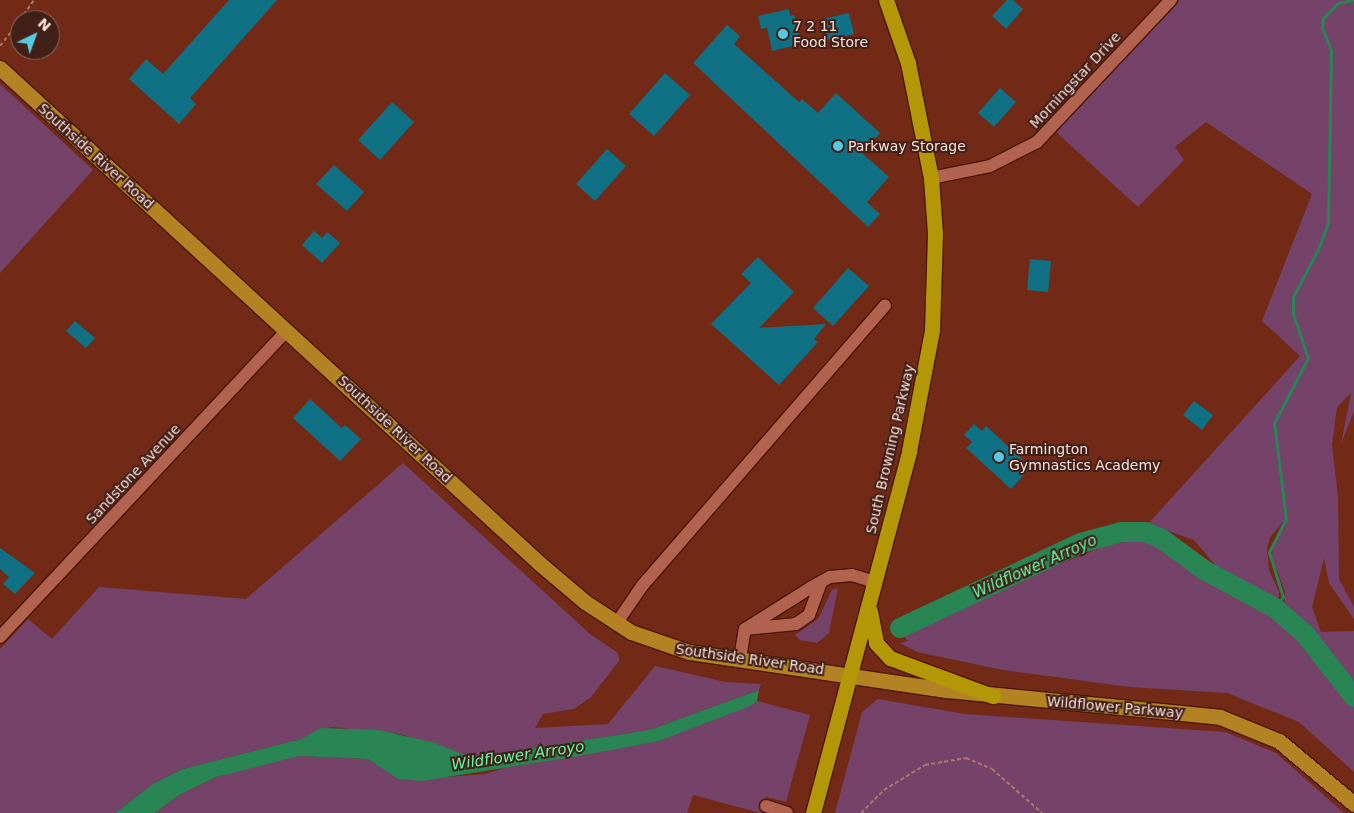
<!DOCTYPE html>
<style>
body{margin:0}
#map{position:relative;width:1354px;height:813px;overflow:hidden;background:#722a17;font-family:"DejaVu Sans",sans-serif}
div>[style]{position:absolute}
[style*='--x']{left:calc(var(--x)*1px);top:calc(var(--y)*1px);width:calc(var(--w)*1px);rotate:calc(var(--a)*1deg)}
.green>*{inset:0;background:#75426a}
.water>*{inset:0;background:#298553}
.stream>*{height:3px;margin:-1.5px;padding:0 1.5px;transform-origin:1.5px;border-radius:1.5px;background:#298553}
.river>*{height:20px;margin:-10px;padding:0 10px;transform-origin:10px;border-radius:10px;background:#298553}
.building>*{inset:0;background:#0f7183}
.path>*{height:2px;margin-top:-1px;transform-origin:0;background:repeating-linear-gradient(90deg,#ad786a 0 4px,transparent 0 6.5px)}
.roads{filter:drop-shadow(1px 0 #4c1608) drop-shadow(-1px 0 #4c1608) drop-shadow(0 1px #4c1608) drop-shadow(0 -1px #4c1608)}
.minor>*{height:12px;margin:-6px;padding:0 6px;transform-origin:6px;border-radius:6px;background:#b2634f}
.major>*{height:15px;margin:-7.5px;padding:0 7.5px;transform-origin:7.5px;border-radius:7.5px;background:#b38223}
.highway>*{height:15px;margin:-7.5px;padding:0 7.5px;transform-origin:7.5px;border-radius:7.5px;background:#b39706}
.dots>*{width:14px;height:14px;translate:-50% -50%;box-sizing:border-box;border:2px solid #412018;border-radius:50%}
span{translate:-50% -50%;white-space:nowrap;text-align:center;line-height:1.15;-webkit-text-stroke:4px #412018;paint-order:stroke}
.poi-label{font-size:14px;color:#fce1d9}
.left{translate:0 -50%;text-align:left}
.street-label{font-size:14px;color:#fce1d9}
.water-label{font-size:15px;color:#65fba6;font-style:italic}
.north{position:absolute;left:10px;top:10px;width:50px;height:50px;box-sizing:border-box;background:#412018;border:1px solid #8c6d65;border-radius:50%;rotate:42deg;font-size:14px;font-weight:700;line-height:20px;text-align:center;color:#fce1d9}
.north::after{content:'';display:block;margin:auto;width:18px;height:22px;background:#58c9e3;clip-path:polygon(50% 0,100% 100%,50% 72%,0 100%)}
</style>
<div id="map">
<div class="green">
<div style="clip-path:polygon(1180px 0,1354px 0,1354px 411px,1341px 444px,1351px 393px,1337px 407px,1332px 445px,1338px 497px,1339px 579px,1354px 607px,1354px 619px,1329px 583px,1324px 558px,1312px 607px,1321px 632px,1354px 631px,1354px 687px,1313px 634px,1284px 610px,1285px 592px,1272px 557px,1273px 544px,1285px 520px,1270px 537px,1267px 549px,1269px 570px,1279px 592px,1278px 604px,1216px 566px,1194px 540px,1148px 524px,1300px 356px,1262px 321px,1312px 194px,1206px 122px,1175px 147px,1184px 160px,1138px 207px,1056px 132px)"></div>
<div style="clip-path:polygon(0 84px,93px 170px,0 273px)"></div>
<div style="clip-path:polygon(403px 463px,590px 634px,618px 653px,619px 661px,591px 697px,574px 709px,543px 714px,535px 728px,608px 724px,655px 666px,726px 682px,761px 684px,759px 690px,649px 730px,482px 756px,465px 755px,400px 734px,331px 727px,301px 739px,183px 769px,154px 783px,115px 813px,0 813px,0 649px,28px 619px,52px 639px,99px 587px,246px 599px)"></div>
<div style="clip-path:polygon(1145px 538px,1189px 569px,1276px 614px,1303px 639px,1354px 706px,1354px 772px,1299px 722px,1227px 693px,1130px 687px,1003px 670px,917px 652px,900px 643px,908px 641px,903px 635px,1032px 575px,1108px 545px)"></div>
<div style="clip-path:polygon(838px 588px,829px 633px,817px 643px,800px 640px,795px 635px,818px 619px,832px 590px)"></div>
<div style="clip-path:polygon(878px 699px,965px 714px,1225px 732px,1276px 753px,1344px 813px,835px 813px,862px 712px)"></div>
<div style="clip-path:polygon(757px 701px,810px 715px,786px 802px,766px 797px,761px 813px,693px 795px,687px 813px,155px 813px,179px 795px,216px 777px,281px 759px,299px 756px,368px 759px,407px 780px,486px 774px,515px 764px,659px 741px)"></div>
</div>
<div class="water">
<div style="clip-path:polygon(759px 690px,757px 701px,750px 706px,659px 741px,579px 756px,422px 781px,398px 779px,368px 759px,299px 756px,216px 777px,179px 795px,155px 813px,115px 813px,154px 783px,183px 769px,301px 739px,321px 728px,379px 730px,435px 743px,465px 755px,482px 756px,649px 730px)"></div>
</div>
<div class="stream">
<div style="--x:1275;--y:608;--w:14;--a:-54"></div>
<div style="--x:1283;--y:597;--w:47;--a:-107.3"></div>
<div style="--x:1269;--y:552;--w:37;--a:-63"></div>
<div style="--x:1286;--y:519;--w:97;--a:-97.1"></div>
<div style="--x:1274;--y:423;--w:73;--a:-62.4"></div>
<div style="--x:1308;--y:358;--w:46;--a:-108.8"></div>
<div style="--x:1293;--y:314;--w:17;--a:-90"></div>
<div style="--x:1293;--y:297;--w:59;--a:-62.6"></div>
<div style="--x:1320;--y:245;--w:24;--a:-71"></div>
<div style="--x:1328;--y:222;--w:172;--a:-89"></div>
<div style="--x:1331;--y:50;--w:24;--a:-112"></div>
<div style="--x:1322;--y:28;--w:10;--a:-84"></div>
<div style="--x:1323;--y:18;--w:21;--a:-45"></div>
<div style="--x:1338;--y:3;--w:14;--a:-12"></div>
</div>
<div class="river">
<div style="--x:900;--y:628;--w:200;--a:-25.2"></div>
<div style="--x:1081;--y:543;--w:41;--a:-15.4"></div>
<div style="--x:1121;--y:532;--w:24;--a:0"></div>
<div style="--x:1145;--y:532;--w:18;--a:22"></div>
<div style="--x:1162;--y:539;--w:52;--a:36.4"></div>
<div style="--x:1204;--y:570;--w:81;--a:28.2"></div>
<div style="--x:1275;--y:608;--w:40;--a:41"></div>
<div style="--x:1305;--y:634;--w:80;--a:52.1"></div>
</div>
<div class="building">
<div style="clip-path:polygon(229px 0,277px 0,190px 98px,196px 104px,179px 124px,129px 79px,146px 59px,163px 74px)"></div>
<div style="clip-path:polygon(1007px 0,1013px 0,1023px 9px,1006px 29px,992px 16px)"></div>
<div style="clip-path:polygon(789px 9px,790px 16px,794px 15px,800px 39px,796px 40px,797px 45px,772px 51px,767px 28px,761px 29px,758px 16px)"></div>
<div style="clip-path:polygon(849px 13px,854px 34px,827px 40px,823px 19px)"></div>
<div style="clip-path:polygon(727px 25px,740px 36px,734px 44px,799px 102px,802px 99px,818px 113px,836px 93px,880px 133px,862px 153px,889px 177px,867px 202px,880px 214px,868px 227px,693px 63px)"></div>
<div style="clip-path:polygon(665px 73px,690px 95px,654px 136px,629px 114px)"></div>
<div style="clip-path:polygon(1000px 88px,1016px 102px,994px 127px,978px 113px)"></div>
<div style="clip-path:polygon(392px 102px,414px 122px,380px 160px,358px 140px)"></div>
<div style="clip-path:polygon(607px 149px,626px 166px,595px 201px,576px 184px)"></div>
<div style="clip-path:polygon(334px 165px,364px 192px,347px 211px,316px 184px)"></div>
<div style="clip-path:polygon(314px 231px,322px 238px,327px 232px,340px 243px,322px 263px,302px 245px)"></div>
<div style="clip-path:polygon(758px 257px,794px 292px,759px 328px,826px 324px,814px 339px,818px 342px,779px 385px,711px 324px,751px 283px,741px 274px)"></div>
<div style="clip-path:polygon(1030px 259px,1051px 261px,1048px 292px,1027px 290px)"></div>
<div style="clip-path:polygon(848px 268px,869px 286px,833px 326px,813px 308px)"></div>
<div style="clip-path:polygon(75px 321px,95px 338px,86px 348px,66px 331px)"></div>
<div style="clip-path:polygon(310px 399px,342px 428px,345px 425px,361px 439px,340px 461px,293px 418px)"></div>
<div style="clip-path:polygon(1194px 401px,1213px 415px,1202px 430px,1183px 415px)"></div>
<div style="clip-path:polygon(974px 424px,982px 431px,986px 426px,1031px 467px,1011px 489px,966px 448px,972px 442px,964px 435px)"></div>
<div style="clip-path:polygon(0 548px,35px 573px,15px 594px,3px 584px,9px 577px,0 569px)"></div>
</div>
<div class="path">
<div style="--x:20;--y:20;--w:24;--a:-55"></div>
<div style="--x:0;--y:46;--w:33;--a:-52"></div>
<div style="--x:861;--y:813;--w:33;--a:-45"></div>
<div style="--x:884;--y:790;--w:48;--a:-31.4"></div>
<div style="--x:925;--y:765;--w:42;--a:-9.7"></div>
<div style="--x:966;--y:758;--w:28;--a:23"></div>
<div style="--x:992;--y:769;--w:67;--a:41.3"></div>
</div>
<div class="roads">
<div class="minor">
<div style="--x:931;--y:178;--w:60;--a:-11.5"></div>
<div style="--x:990;--y:166;--w:53;--a:-27.1"></div>
<div style="--x:1037;--y:142;--w:195;--a:-46.7"></div>
<div style="--x:616;--y:624;--w:46;--a:-55.6"></div>
<div style="--x:642;--y:586;--w:371;--a:-49.1"></div>
<div style="--x:745;--y:629;--w:51;--a:-5.6"></div>
<div style="--x:796;--y:624;--w:16;--a:-35"></div>
<div style="--x:809;--y:615;--w:35;--a:-70"></div>
<div style="--x:0;--y:637;--w:420;--a:-46.9"></div>
<div style="--x:740;--y:659;--w:30;--a:-81"></div>
<div style="--x:745;--y:629;--w:77;--a:-32.2"></div>
<div style="--x:810;--y:588;--w:23;--a:-29"></div>
<div style="--x:830;--y:577;--w:22;--a:-5"></div>
<div style="--x:852;--y:575;--w:24;--a:17"></div>
<div style="--x:766;--y:806;--w:22;--a:18"></div>
</div>
<div class="major">
<div style="--x:0;--y:68;--w:732;--a:42.56"></div>
<div style="--x:539;--y:563;--w:60;--a:40.3"></div>
<div style="--x:585;--y:602;--w:55;--a:33.1"></div>
<div style="--x:631;--y:632;--w:61;--a:19"></div>
<div style="--x:689;--y:652;--w:261;--a:8.4"></div>
<div style="--x:947;--y:690;--w:274;--a:5.6"></div>
<div style="--x:1220;--y:717;--w:64;--a:22.1"></div>
<div style="--x:1279;--y:741;--w:98;--a:40"></div>
</div>
<div class="highway">
<div style="--x:870;--y:611;--w:33;--a:79"></div>
<div style="--x:876;--y:643;--w:21;--a:47"></div>
<div style="--x:890;--y:658;--w:110;--a:20.3"></div>
<div style="--x:813;--y:813;--w:375;--a:-75.1"></div>
<div style="--x:909;--y:451;--w:123;--a:-79.2"></div>
<div style="--x:932;--y:330;--w:97;--a:-88.2"></div>
<div style="--x:935;--y:233;--w:55;--a:-94.2"></div>
<div style="--x:931;--y:178;--w:117;--a:-101.3"></div>
<div style="--x:908;--y:63;--w:67;--a:-109.2"></div>
</div>
</div>
<div class="dots">
<div style="left:783px;top:34px;background:#58c9e3"></div>
<div style="left:838px;top:146px;background:#58c9e3"></div>
<div style="left:999px;top:457px;background:#58c9e3"></div>
</div>
<div class="poi-label">
<span class="left" style="left:793px;top:34px">7 2 11<br>Food Store</span>
<span class="left" style="left:848px;top:146px">Parkway Storage</span>
<span class="left" style="left:1009px;top:457px">Farmington<br>Gymnastics Academy</span>
</div>
<div class="street-label">
<span style="left:1075px;top:80px;rotate:-47deg">Morningstar Drive</span>
<span style="left:96px;top:156px;rotate:42deg">Southside River Road</span>
<span style="left:395px;top:429px;rotate:43deg">Southside River Road</span>
<span style="left:890px;top:449px;rotate:-77deg">South Browning Parkway</span>
<span style="left:133px;top:474px;rotate:-47deg">Sandstone Avenue</span>
<span style="left:750px;top:659px;rotate:8deg">Southside River Road</span>
<span style="left:1115px;top:707px;rotate:5deg">Wildflower Parkway</span>
</div>
<div class="water-label">
<span style="left:1035px;top:567px;rotate:-24deg">Wildflower Arroyo</span>
<span style="left:518px;top:756px;rotate:-8deg">Wildflower Arroyo</span>
</div>
<div class="north">N</div>
</div>
